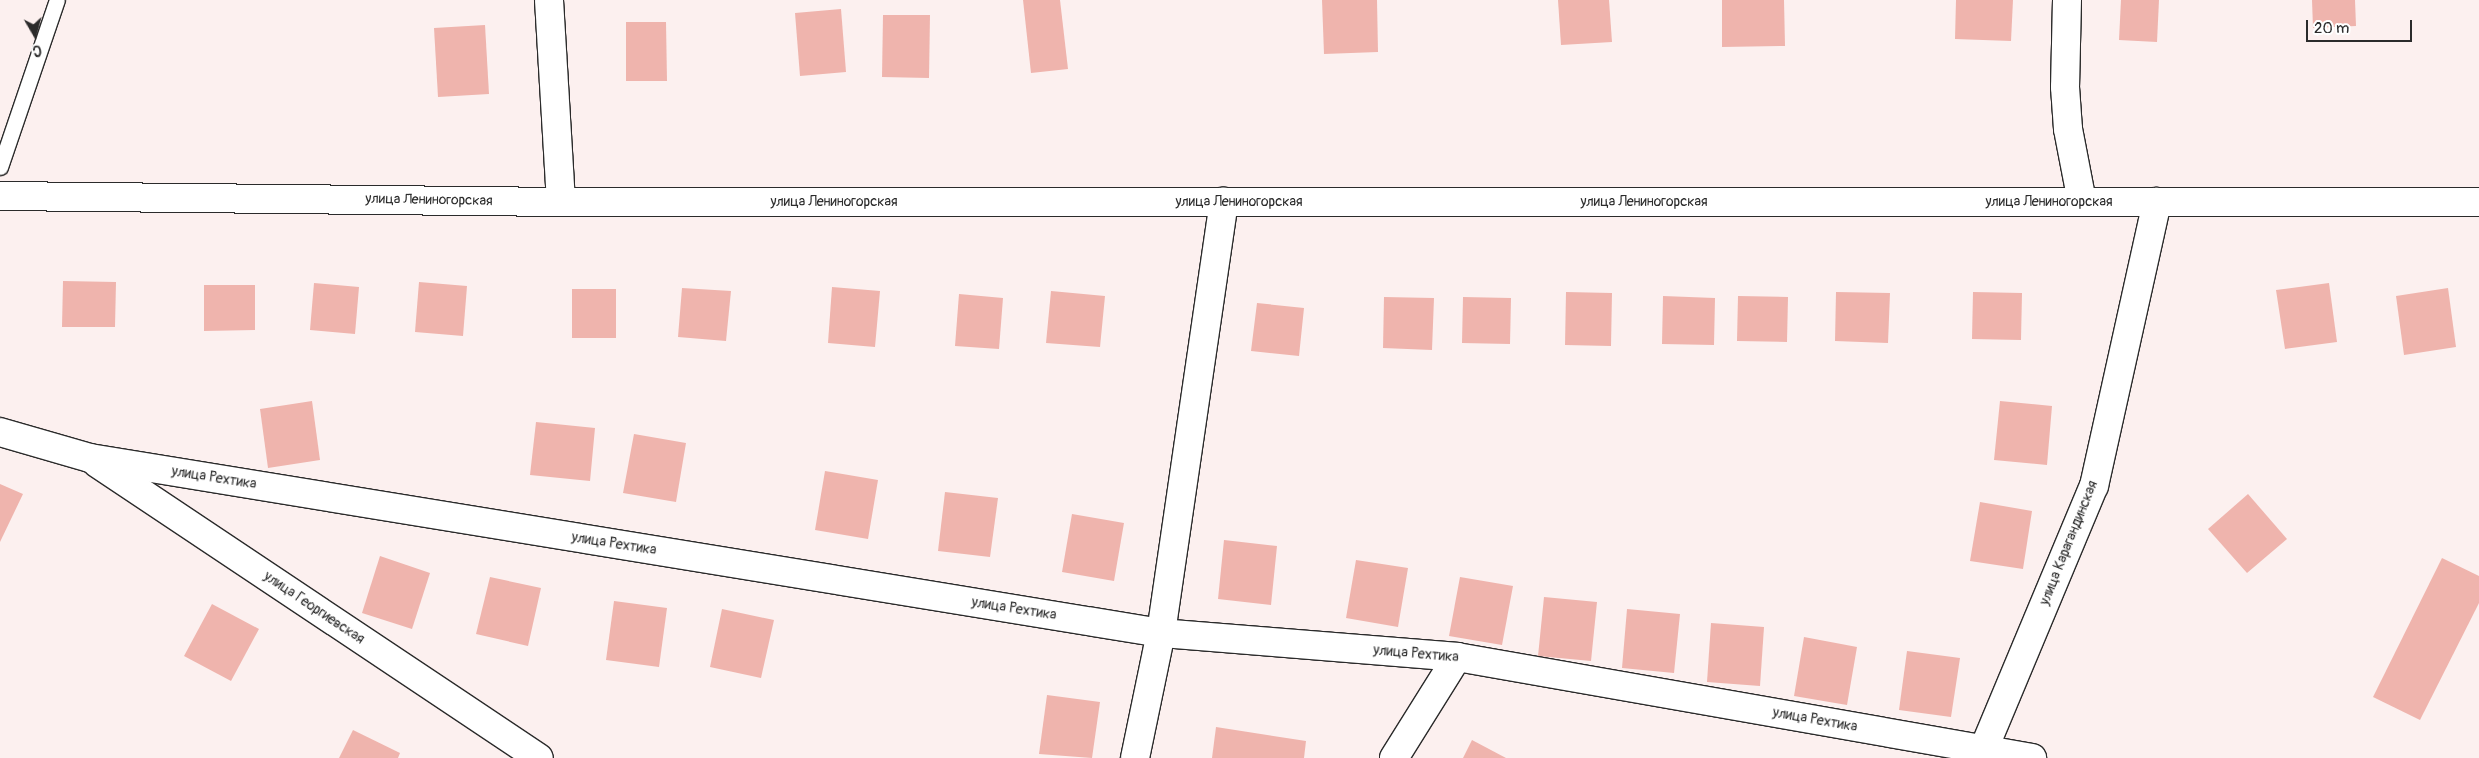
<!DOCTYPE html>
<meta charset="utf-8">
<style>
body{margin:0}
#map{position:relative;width:2479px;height:758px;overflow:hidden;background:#fcf0ef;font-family:Pangolin,sans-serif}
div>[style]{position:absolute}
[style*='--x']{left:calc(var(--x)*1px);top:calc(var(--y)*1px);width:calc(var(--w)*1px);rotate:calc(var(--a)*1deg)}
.building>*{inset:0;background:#efb4ad}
.roads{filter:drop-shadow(1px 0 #2b2b2b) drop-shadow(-1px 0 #2b2b2b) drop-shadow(0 1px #2b2b2b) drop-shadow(0 -1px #2b2b2b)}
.lane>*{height:15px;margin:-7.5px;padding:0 7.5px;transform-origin:7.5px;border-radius:7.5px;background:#fff}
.street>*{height:28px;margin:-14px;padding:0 14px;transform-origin:14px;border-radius:14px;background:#fff}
.secondary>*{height:28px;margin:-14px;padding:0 14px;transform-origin:14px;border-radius:14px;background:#fff}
span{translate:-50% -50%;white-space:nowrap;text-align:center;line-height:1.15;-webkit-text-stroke:4px #fff;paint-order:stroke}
.street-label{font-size:14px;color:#2b2b2b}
.north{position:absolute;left:10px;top:10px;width:50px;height:50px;-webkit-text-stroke:4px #fff;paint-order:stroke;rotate:172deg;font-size:14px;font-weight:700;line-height:20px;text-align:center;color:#2b2b2b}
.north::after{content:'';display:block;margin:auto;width:18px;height:22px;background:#2b2b2b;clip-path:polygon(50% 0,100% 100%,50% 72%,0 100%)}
.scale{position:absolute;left:2306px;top:20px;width:106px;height:22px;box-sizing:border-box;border:2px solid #2b2b2b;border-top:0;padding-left:6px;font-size:15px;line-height:18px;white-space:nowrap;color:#2b2b2b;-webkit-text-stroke:4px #fff;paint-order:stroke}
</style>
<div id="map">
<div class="building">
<div style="clip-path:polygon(1023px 0,1060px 0,1068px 69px,1031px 73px)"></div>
<div style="clip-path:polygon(1322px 0,1377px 0,1378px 52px,1324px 54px)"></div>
<div style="clip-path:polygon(1558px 0,1609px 0,1612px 42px,1561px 45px)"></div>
<div style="clip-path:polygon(1722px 0,1784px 0,1785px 46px,1722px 47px)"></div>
<div style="clip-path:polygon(1956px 0,2013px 0,2011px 41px,1955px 39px)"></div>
<div style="clip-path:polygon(2121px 0,2159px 0,2157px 42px,2119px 40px)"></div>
<div style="clip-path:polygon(2312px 0,2355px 0,2356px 26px,2313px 28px)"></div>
<div style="clip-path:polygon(841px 9px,846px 72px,800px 76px,795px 13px)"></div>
<div style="clip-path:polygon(883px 15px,930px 15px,929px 78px,882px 77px)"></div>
<div style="clip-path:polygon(626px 22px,666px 22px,667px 81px,626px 81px)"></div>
<div style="clip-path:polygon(485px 25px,489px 94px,438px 97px,434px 28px)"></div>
<div style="clip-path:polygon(63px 281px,116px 282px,115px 327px,62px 327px)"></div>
<div style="clip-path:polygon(419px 282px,467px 286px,463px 336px,415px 332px)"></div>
<div style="clip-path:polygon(314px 283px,359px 287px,355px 334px,310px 330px)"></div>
<div style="clip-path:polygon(2329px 283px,2337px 342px,2285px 349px,2276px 290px)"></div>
<div style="clip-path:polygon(204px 285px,255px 285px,255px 330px,204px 331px)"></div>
<div style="clip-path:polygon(832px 287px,880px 291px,875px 347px,828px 343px)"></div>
<div style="clip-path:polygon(682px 288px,731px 291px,726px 341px,678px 337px)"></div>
<div style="clip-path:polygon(2448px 288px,2456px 347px,2404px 355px,2396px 296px)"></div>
<div style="clip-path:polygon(572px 289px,616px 289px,616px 338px,572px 338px)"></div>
<div style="clip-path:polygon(1051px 291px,1105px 296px,1100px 347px,1046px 343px)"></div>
<div style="clip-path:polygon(1566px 292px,1612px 293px,1611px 346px,1565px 345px)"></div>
<div style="clip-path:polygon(1836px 292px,1890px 293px,1888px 343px,1835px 341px)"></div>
<div style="clip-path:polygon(1973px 292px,2022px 293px,2021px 340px,1972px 339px)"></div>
<div style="clip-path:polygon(959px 294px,1003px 298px,999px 349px,955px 346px)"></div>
<div style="clip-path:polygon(1663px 296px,1715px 298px,1714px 345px,1662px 344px)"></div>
<div style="clip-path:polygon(1738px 296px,1788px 297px,1787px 342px,1737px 341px)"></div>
<div style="clip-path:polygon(1384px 297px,1434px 298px,1432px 350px,1383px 348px)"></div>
<div style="clip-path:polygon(1463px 297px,1511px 298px,1510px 344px,1462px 343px)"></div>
<div style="clip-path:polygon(1257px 303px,1304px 308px,1299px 356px,1251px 351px)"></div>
<div style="clip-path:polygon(312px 401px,320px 460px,268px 468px,260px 409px)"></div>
<div style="clip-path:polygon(2000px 401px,2052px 406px,2047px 465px,1994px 460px)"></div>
<div style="clip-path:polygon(536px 422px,595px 428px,590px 481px,530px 475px)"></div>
<div style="clip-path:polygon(634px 434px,686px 443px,676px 502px,623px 493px)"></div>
<div style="clip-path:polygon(825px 471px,878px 480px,868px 539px,815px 530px)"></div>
<div style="clip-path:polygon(0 484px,23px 494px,0 542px)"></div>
<div style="clip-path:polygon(945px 492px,998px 498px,990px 557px,938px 551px)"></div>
<div style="clip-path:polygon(2248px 494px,2287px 539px,2247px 573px,2208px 529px)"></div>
<div style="clip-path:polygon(1980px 502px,2032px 511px,2023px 569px,1970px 561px)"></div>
<div style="clip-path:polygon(1072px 514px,1124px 523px,1114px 581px,1062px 572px)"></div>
<div style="clip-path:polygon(1224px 540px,1277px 546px,1271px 605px,1218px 599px)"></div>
<div style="clip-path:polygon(380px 556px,430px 573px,412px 629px,362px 613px)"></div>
<div style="clip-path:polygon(2442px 558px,2479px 576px,2479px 603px,2420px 720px,2373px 697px)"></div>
<div style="clip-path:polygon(1356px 560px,1408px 568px,1398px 627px,1346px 618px)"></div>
<div style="clip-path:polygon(490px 577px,541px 588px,528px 646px,476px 634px)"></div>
<div style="clip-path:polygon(1460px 577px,1513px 586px,1502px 645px,1449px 636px)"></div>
<div style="clip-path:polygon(1544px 597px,1597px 602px,1591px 661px,1538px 656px)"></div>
<div style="clip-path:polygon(614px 601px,667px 608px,659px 667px,606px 660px)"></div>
<div style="clip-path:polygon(212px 604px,259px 629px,231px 681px,184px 656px)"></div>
<div style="clip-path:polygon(722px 609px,774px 620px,761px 678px,710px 667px)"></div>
<div style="clip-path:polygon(1627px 609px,1680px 614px,1674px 673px,1622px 668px)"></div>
<div style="clip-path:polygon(1711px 623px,1764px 627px,1760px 686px,1707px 682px)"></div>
<div style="clip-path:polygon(1804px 637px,1857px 647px,1847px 705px,1794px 696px)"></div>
<div style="clip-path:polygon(1907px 651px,1960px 658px,1951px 717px,1899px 710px)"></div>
<div style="clip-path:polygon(1047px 695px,1100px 702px,1092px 758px,1039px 754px)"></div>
<div style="clip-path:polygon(1216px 727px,1306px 741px,1304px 758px,1212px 758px)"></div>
<div style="clip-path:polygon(353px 730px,400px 753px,398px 758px,339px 758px)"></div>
<div style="clip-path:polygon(1472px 740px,1506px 758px,1463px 758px)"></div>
</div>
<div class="roads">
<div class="lane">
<div style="--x:0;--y:167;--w:176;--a:-71.2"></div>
</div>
<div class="street">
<div style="--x:549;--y:0;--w:202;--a:86.6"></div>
<div style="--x:2067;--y:0;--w:87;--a:91.3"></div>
<div style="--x:2065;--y:87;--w:42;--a:85.9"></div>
<div style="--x:2068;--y:129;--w:74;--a:79.1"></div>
<div style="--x:0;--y:432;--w:94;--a:16.1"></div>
<div style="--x:90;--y:458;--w:1085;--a:9.28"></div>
<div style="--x:1161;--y:633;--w:297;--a:4.6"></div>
<div style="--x:1457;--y:657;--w:584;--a:9.96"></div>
<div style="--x:97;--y:463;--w:531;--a:33.72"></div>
<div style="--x:1135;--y:758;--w:128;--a:-78.3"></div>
<div style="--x:1161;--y:633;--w:436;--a:-81.7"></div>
<div style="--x:1394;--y:758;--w:119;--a:-58"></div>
<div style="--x:1980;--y:758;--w:295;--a:-67.3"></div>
<div style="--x:2094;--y:486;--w:291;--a:-77.5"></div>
</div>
<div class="secondary">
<div style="--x:0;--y:196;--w:561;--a:0.61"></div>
<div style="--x:561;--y:202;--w:1918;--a:0"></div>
</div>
</div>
<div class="street-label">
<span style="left:429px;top:200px;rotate:1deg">улица Лениногорская</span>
<span style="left:834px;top:202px">улица Лениногорская</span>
<span style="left:1239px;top:202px">улица Лениногорская</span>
<span style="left:1644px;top:202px">улица Лениногорская</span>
<span style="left:2049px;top:202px">улица Лениногорская</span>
<span style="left:214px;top:478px;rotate:9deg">улица Рехтика</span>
<span style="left:2069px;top:543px;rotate:-68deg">улица Карагандинская</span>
<span style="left:614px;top:544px;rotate:9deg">улица Рехтика</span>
<span style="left:314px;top:608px;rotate:34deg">улица Георгиевская</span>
<span style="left:1014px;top:609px;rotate:9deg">улица Рехтика</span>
<span style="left:1416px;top:654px;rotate:5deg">улица Рехтика</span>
<span style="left:1815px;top:720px;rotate:10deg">улица Рехтика</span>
</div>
<div class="north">С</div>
<div class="scale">20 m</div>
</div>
